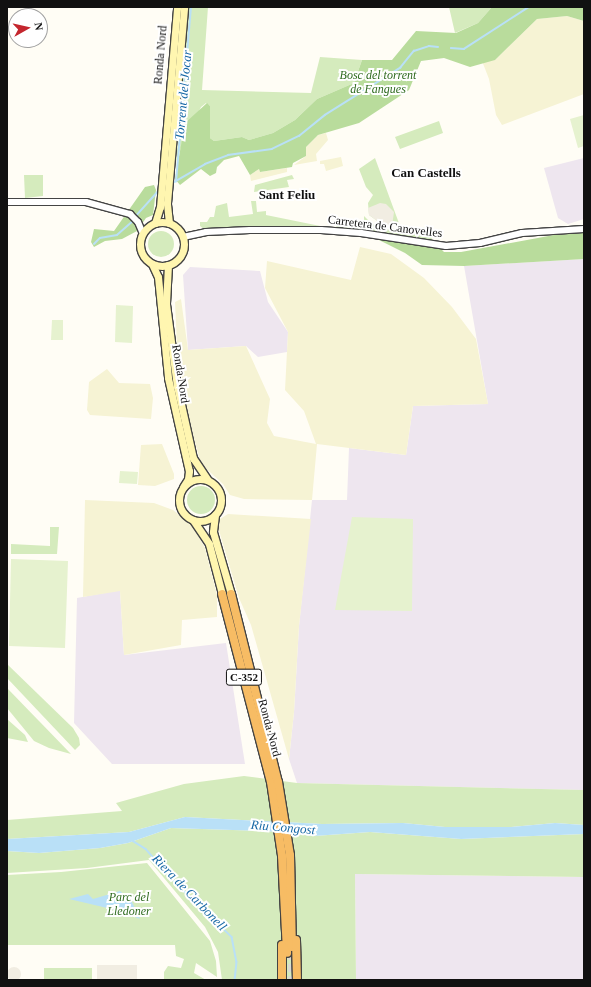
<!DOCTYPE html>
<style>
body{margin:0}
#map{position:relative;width:591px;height:987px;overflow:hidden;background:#fffdf5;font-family:"Times New Roman",serif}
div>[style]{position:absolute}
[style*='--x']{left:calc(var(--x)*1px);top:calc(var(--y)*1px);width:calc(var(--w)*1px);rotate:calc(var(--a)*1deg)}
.industrial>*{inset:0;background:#eee6ef}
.farmland>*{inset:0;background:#f6f3d4}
.green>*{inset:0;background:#d5ebbd}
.round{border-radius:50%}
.forest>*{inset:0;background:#b9dc9c}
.pitch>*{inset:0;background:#e6f2cf}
.plaza>*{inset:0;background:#f1ede2}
.water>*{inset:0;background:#b9e0f7}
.stream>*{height:1.5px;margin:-0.75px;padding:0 0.75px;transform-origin:0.75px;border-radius:0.75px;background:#b9e0f7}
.trunk-tunnel>*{height:8px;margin-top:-4px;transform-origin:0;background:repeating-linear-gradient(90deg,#dbdad3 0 8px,transparent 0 12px)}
.roads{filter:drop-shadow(1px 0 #444) drop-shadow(-1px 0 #444) drop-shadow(0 1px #444) drop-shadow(0 -1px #444)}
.tertiary>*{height:6px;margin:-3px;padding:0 3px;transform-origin:3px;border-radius:3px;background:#fff}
.secondary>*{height:7px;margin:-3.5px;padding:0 3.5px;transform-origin:3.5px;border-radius:3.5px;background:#fff6b0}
.secondary>.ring{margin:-3.5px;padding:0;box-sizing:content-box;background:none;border:7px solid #fff6b0;border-radius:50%}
.trunk>*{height:8px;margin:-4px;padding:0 4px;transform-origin:4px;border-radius:4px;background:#f7bc64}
span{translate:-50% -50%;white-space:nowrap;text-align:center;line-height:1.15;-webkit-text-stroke:4px #fff;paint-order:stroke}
.shield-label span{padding:1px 3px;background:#fff;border:1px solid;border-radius:3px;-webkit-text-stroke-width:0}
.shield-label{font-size:11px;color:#111;font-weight:700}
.street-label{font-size:12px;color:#111}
.park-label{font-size:12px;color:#2f6b1f;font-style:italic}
.water-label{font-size:13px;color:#1768a6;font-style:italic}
.neighbourhood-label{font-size:13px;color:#111;font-weight:700}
.frame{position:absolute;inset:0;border:8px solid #111;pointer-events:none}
.north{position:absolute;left:8px;top:8px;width:40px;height:40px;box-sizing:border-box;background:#fff;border:1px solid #a0a0a0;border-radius:50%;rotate:82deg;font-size:11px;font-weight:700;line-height:16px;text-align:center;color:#111}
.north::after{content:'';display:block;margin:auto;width:14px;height:18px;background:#c4262e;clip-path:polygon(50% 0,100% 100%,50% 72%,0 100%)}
</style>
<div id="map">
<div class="industrial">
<div style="clip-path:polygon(584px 158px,584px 219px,568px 224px,558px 218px,544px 168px)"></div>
<div style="clip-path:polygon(584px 259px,584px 790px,297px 783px,289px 759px,294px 712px,299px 626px,312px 500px,347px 500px,349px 448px,406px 455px,413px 406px,488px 404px,464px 266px)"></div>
<div style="clip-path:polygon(190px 267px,260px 271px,268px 302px,288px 332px,287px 352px,258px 357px,246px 346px,188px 350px,183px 275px)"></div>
<div style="clip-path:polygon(120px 590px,124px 655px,226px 643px,245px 764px,112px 764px,74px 723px,77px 598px)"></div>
<div style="clip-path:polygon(355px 874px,584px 877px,584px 980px,356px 980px)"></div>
</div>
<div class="farmland">
<div style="clip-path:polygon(567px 16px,584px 21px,584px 94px,502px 125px,496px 115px,489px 79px,482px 61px,495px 60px,537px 19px)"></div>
<div style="clip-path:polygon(326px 133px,328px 140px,316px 154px,317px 161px,294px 165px,306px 156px,306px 147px,318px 135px)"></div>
<div style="clip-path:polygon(341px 157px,343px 166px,326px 171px,324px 164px,320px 164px,320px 161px)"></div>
<div style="clip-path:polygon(287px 168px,287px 172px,251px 181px,250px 175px,259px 169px,260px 172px)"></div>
<div style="clip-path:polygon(360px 247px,391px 254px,424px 278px,452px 307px,476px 339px,488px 404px,413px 406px,406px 455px,317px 444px,312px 500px,244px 499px,230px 495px,223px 484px,201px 464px,188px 416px,177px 346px,175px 302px,181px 299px,188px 350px,246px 346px,270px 399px,267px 423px,274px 436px,316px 444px,304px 411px,285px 390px,288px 332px,265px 288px,267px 261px,351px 280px)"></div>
<div style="clip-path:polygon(107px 369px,119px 383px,150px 384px,153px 398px,151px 419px,90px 415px,87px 410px,89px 382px)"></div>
<div style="clip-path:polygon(162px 444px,174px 474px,174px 479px,155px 486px,138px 485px,141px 445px)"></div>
<div style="clip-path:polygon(85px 500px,154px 503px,173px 510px,192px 525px,205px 548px,217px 595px,217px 617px,182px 620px,181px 645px,124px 655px,120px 591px,83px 597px)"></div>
<div style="clip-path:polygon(228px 514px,311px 519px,299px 626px,294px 712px,289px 759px,251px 625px,239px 598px,218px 527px,220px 519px)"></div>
</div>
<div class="green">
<div style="clip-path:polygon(189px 7px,208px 7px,202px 90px,311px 93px,320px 57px,362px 60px,354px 83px,317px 99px,295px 120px,273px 133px,249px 140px,242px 137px,214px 141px,210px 138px,210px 106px,206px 103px,201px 107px,182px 145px,176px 162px)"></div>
<div style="clip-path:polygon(449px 7px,492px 7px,478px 23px,455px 33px)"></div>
<div style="clip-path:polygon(439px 121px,443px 133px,400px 149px,395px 137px)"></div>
<div style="clip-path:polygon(375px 158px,400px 226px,380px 223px,369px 215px,368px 203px,373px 195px,366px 187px,359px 169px)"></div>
<div style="clip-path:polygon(24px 175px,43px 175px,43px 196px,25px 198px)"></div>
<div style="clip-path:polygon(292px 175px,294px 179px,287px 180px,289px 187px,254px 192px,255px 185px)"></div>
<div style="clip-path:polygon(251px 201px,256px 201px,257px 212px,266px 211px,266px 215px,330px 228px,274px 226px,204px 229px,200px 226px,200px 222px,207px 222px,210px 217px,214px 217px,216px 206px,227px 203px,229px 217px,253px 214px)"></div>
<div style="clip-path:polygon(364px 216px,372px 224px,388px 229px,428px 227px,433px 232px,431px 242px,408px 237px,337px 229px,335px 220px,364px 220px)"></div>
<div class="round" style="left:148px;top:231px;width:26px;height:26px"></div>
<div class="round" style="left:187px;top:486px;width:28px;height:28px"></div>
<div style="clip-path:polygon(50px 527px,59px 527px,57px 554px,11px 554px,11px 544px,50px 546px)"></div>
<div style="clip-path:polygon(7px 664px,73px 728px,79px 738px,80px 745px,75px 750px,7px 678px)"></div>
<div style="clip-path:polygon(7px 688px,71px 754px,49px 748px,34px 741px,7px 708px)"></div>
<div style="clip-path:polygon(7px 719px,25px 735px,28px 742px,7px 738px)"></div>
<div style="clip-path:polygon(244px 776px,297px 783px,584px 790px,584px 825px,555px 823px,511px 827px,445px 827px,403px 823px,322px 824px,185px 817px,129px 832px,7px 839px,7px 820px,122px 811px,116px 803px,184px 784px)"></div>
<div style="clip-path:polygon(171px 828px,267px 831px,314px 836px,370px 832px,461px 839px,584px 834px,584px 877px,355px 874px,356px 980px,222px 980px,218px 952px,205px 927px,149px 860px,87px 868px,7px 873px,7px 851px,39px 853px,100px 848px,128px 843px)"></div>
<div style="clip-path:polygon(147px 863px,210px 941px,216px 961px,217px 977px,196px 963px,194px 973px,206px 980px,164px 980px,164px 972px,168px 966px,181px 968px,184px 959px,176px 956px,175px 945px,7px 945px,7px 875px,61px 872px)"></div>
<div style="clip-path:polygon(44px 968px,92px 968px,92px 980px,44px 980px)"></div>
</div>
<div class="forest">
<div style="clip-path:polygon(492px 7px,584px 7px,584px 21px,567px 16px,537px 19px,495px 60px,470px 67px,444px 58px,421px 61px,409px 90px,359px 123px,318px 135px,306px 147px,306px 156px,293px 163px,292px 167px,260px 172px,259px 169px,250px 175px,239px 156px,224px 160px,217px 167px,216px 173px,210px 176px,201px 169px,180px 185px,175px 179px,185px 123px,207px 103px,210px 106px,210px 138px,214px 141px,242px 137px,249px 140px,273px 133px,295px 120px,317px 99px,354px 83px,362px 60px,392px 60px,416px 31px,456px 33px,478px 23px)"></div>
<div style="clip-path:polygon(154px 185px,156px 190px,153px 215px,146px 218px,137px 231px,122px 239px,105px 241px,94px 247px,91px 242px,94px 229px,114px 231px,145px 187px)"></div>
<div style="clip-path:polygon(584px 233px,584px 259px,464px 266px,422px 265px,405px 253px,377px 239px,440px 248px,444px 252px,461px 252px,554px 235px)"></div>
</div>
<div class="pitch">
<div style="clip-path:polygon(584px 115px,584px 146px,578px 148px,570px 119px)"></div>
<div style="clip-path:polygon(116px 305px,133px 306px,132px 343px,115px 342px)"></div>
<div style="clip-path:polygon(52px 320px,63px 320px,63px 340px,51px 340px)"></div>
<div style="clip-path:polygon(120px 471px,138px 472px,137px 484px,119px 483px)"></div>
<div style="clip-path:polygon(352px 517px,413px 519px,412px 611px,335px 610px)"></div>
<div style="clip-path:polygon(11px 559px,68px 561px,65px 648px,9px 646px)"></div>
</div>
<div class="plaza">
<div style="clip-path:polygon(380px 203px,386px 204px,394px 212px,392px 226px,380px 223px,369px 215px,368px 208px)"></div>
<div style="clip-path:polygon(97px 965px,137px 965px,137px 980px,97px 980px)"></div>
<div class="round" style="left:7px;top:967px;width:14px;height:14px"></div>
</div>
<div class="water">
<div style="clip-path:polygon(185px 817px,322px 824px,403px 823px,445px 827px,511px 827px,555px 823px,584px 825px,584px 834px,461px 839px,370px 832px,314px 836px,267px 831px,171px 828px,128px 843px,100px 848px,39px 853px,7px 851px,7px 839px,129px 832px)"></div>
<div style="clip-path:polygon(120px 891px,131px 900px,140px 919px,120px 911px,69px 899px,88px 894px,93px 899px)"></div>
</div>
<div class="stream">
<div style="--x:451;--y:48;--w:13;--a:4"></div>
<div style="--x:464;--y:49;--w:77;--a:-32.9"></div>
<div style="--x:176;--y:182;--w:176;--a:-85.1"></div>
<div style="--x:171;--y:184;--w:39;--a:-30"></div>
<div style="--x:205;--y:164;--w:25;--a:-21"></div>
<div style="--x:228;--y:155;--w:44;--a:-7.8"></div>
<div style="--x:272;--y:149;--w:30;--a:-26"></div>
<div style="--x:299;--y:136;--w:33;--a:-39"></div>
<div style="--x:325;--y:115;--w:89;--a:-32.1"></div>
<div style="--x:400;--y:68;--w:22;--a:-51"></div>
<div style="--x:414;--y:51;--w:16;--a:-18"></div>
<div style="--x:429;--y:46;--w:9;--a:6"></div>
<div style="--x:135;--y:217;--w:36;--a:-48"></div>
<div style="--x:94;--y:244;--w:8;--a:-45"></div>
<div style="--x:100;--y:238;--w:17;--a:-10"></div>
<div style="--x:117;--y:235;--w:21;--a:-41"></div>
<div style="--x:133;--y:841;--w:15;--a:32"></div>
<div style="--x:146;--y:849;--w:44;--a:48.7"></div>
<div style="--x:175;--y:882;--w:79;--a:44"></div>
<div style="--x:232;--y:937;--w:25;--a:79"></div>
<div style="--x:237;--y:962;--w:18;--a:96"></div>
</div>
<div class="trunk-tunnel">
<div style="--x:292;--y:952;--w:28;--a:90"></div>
</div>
<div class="roads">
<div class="tertiary">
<div style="--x:7;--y:202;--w:79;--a:0"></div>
<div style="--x:86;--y:202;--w:46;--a:15.3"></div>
<div style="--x:130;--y:214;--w:11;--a:45"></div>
<div style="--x:138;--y:222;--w:13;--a:67"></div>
<div style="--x:183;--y:237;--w:24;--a:-12"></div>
<div style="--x:206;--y:232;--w:44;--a:-2.6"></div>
<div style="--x:250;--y:230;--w:71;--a:0"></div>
<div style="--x:321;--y:230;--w:40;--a:4.3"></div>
<div style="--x:361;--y:233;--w:86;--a:8.7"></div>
<div style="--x:446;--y:246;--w:34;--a:-5"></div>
<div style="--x:480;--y:243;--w:43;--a:-13.4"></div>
<div style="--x:522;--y:233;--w:62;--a:-3.7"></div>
</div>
<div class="secondary">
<div class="ring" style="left:140px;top:222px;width:37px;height:37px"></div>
<div style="--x:155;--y:223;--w:17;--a:-73"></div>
<div style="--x:160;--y:207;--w:201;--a:-85.1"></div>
<div style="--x:169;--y:223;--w:20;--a:-96"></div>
<div style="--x:167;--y:203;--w:197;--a:-85"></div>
<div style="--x:152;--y:264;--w:14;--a:65"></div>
<div style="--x:158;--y:277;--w:101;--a:84.3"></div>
<div style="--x:168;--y:378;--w:95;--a:77.3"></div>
<div style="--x:189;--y:471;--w:8;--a:97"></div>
<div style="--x:188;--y:479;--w:9;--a:122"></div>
<div style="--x:168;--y:265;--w:39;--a:93"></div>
<div style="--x:166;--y:304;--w:83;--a:82.4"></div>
<div style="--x:177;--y:386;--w:74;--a:77.5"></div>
<div style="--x:193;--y:458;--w:27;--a:56"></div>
<div class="ring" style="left:179px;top:479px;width:35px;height:35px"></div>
<div style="--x:215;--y:515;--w:17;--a:97"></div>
<div style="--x:213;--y:532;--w:65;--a:73.8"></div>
<div style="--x:193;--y:520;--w:29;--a:56"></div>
<div style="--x:209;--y:544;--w:52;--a:75.4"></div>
</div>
<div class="trunk">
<div style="--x:222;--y:594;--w:194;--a:75.4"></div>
<div style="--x:271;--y:782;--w:75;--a:81.5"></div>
<div style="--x:282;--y:856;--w:97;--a:87"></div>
<div style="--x:231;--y:594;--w:194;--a:76"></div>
<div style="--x:278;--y:782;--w:74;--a:80.7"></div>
<div style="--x:290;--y:855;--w:92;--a:88.8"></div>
<div style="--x:296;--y:940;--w:40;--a:88.6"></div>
<div style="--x:282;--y:980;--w:35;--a:-90"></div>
</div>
</div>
<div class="shield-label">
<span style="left:244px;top:677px">C-352</span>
</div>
<div class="street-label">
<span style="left:161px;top:55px;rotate:-85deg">Ronda Nord</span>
<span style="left:385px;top:227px;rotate:7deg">Carretera de Canovelles</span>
<span style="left:180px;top:374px;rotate:81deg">Ronda Nord</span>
<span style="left:269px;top:728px;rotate:75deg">Ronda Nord</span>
</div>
<div class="park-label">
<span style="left:378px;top:83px">Bosc del torrent<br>de Fangues</span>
<span style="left:129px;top:905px">Parc del<br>Lledoner</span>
</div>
<div class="water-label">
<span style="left:184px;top:95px;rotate:-85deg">Torrent del Jocar</span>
<span style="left:283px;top:828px;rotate:5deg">Riu Congost</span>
<span style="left:189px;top:893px;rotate:46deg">Riera de Carbonell</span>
</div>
<div class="neighbourhood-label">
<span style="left:426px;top:173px">Can Castells</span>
<span style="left:287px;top:195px">Sant Feliu</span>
</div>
<div class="frame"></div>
<div class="north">N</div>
</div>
